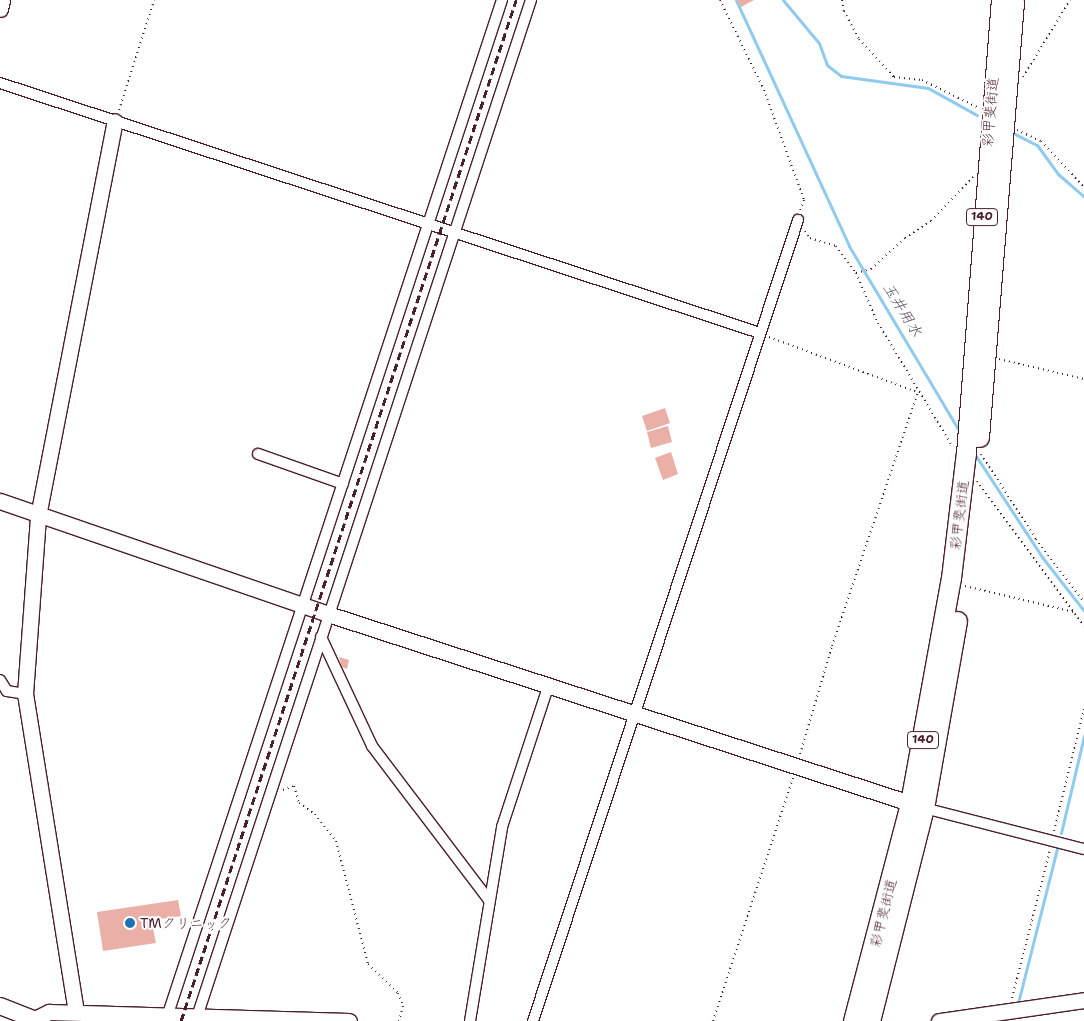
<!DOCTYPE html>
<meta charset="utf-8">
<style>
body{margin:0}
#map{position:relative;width:1084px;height:1021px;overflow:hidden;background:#fff;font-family:"Shantell Sans","Klee One",sans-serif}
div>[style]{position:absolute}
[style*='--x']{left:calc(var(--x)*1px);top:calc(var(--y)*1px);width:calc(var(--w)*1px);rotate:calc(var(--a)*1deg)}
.stream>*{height:3px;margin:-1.5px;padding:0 1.5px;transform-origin:1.5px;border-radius:1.5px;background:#8fcaef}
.building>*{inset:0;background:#eab0a7}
.path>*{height:2px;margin-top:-1px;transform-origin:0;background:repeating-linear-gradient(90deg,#4a1f2b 0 1px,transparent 0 5px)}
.roads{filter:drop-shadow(1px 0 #4a1f2b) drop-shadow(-1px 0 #4a1f2b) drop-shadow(0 1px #4a1f2b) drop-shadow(0 -1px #4a1f2b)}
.street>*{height:10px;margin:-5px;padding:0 5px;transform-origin:5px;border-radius:5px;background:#fff}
.secondary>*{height:15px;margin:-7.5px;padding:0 7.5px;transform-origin:7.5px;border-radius:7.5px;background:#fff}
.primary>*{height:16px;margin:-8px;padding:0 8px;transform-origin:8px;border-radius:8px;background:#fff}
.highway>*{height:19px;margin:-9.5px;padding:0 9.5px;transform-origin:9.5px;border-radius:9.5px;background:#fff}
.rail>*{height:3px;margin-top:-1.5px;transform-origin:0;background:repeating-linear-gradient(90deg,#4a1f2b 0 8px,transparent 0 12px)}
.dots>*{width:14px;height:14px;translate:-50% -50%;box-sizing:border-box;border:2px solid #fff;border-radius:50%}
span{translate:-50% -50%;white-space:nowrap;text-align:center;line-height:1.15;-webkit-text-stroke:4px #fff;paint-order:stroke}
.shield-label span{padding:1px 4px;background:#fff;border:1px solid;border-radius:4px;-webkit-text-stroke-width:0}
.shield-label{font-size:12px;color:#4a1f2b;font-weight:700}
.street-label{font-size:14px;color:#4a1f2b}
.poi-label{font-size:14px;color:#4a1f2b}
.left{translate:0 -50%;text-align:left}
.water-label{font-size:15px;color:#5f5266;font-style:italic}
</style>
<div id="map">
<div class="stream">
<div style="--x:736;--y:0;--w:271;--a:65.3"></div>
<div style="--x:849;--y:246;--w:217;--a:59.2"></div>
<div style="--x:783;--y:0;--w:56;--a:50.1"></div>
<div style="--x:819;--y:43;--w:23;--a:70"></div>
<div style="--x:827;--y:65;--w:18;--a:38"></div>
<div style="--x:841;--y:76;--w:88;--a:7.9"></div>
<div style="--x:928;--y:88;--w:56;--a:28.9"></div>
<div style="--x:1013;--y:133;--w:27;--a:27"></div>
<div style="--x:1037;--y:145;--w:36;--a:54"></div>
<div style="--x:1058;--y:174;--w:35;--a:41"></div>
<div style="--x:974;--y:453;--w:124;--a:56.8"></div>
<div style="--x:1042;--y:557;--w:68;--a:52.1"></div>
<div style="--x:1061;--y:833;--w:100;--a:-76.7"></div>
<div style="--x:1019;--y:999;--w:155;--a:-75.8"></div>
</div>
<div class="building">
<div style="clip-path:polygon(737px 0,754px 0,741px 7px)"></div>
<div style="clip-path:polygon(665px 408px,670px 423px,647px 431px,642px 416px)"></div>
<div style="clip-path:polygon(668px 426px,672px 442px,651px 448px,647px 432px)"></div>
<div style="clip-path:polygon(671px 452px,678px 474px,663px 480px,655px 458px)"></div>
<div style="clip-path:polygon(339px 657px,349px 660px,347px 669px,342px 667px)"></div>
<div style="clip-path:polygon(178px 900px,181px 916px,160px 919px,161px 927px,153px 929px,156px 943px,103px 951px,97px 912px)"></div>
</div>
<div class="path">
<div style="--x:720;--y:0;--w:100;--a:63.9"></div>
<div style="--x:764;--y:90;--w:117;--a:70"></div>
<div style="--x:804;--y:200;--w:12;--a:110"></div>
<div style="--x:842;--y:0;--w:11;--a:80"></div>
<div style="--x:844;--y:11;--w:32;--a:62"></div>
<div style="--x:859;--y:39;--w:52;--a:47.4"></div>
<div style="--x:894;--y:77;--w:28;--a:6"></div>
<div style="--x:922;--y:80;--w:64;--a:26.2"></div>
<div style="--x:1023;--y:77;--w:90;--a:-58.6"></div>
<div style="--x:119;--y:110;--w:115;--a:-72.3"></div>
<div style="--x:1017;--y:130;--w:26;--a:25"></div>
<div style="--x:1041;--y:141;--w:63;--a:46.9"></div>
<div style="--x:805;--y:231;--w:9;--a:54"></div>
<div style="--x:810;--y:238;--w:27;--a:17"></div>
<div style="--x:836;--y:246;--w:34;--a:53"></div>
<div style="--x:856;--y:273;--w:55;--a:66.3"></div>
<div style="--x:878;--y:323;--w:141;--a:58.9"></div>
<div style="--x:856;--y:273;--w:16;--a:-15"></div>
<div style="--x:871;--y:269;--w:46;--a:-42.4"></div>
<div style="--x:905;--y:238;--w:31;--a:-33"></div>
<div style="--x:931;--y:221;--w:61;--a:-46.3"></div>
<div style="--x:769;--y:337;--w:158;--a:20.4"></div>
<div style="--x:999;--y:359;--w:87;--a:13.2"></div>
<div style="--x:981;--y:454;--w:101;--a:57.1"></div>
<div style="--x:1036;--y:539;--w:79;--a:52.7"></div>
<div style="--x:977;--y:481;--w:180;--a:53.6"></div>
<div style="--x:965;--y:586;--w:112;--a:13.4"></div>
<div style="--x:800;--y:754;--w:113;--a:-73.5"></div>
<div style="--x:832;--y:646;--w:268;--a:-71.3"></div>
<div style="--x:283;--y:790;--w:12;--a:-20"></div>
<div style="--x:294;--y:786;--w:18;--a:74"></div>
<div style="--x:299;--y:803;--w:19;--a:35"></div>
<div style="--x:315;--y:814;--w:34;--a:52"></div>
<div style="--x:336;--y:841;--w:127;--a:75.4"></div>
<div style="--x:368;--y:964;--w:42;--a:44"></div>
<div style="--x:398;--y:993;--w:14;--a:69"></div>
<div style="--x:403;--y:1006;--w:16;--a:105"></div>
<div style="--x:1054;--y:831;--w:126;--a:-76.2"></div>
<div style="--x:1012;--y:998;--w:153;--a:-75.6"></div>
<div style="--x:713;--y:1021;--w:257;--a:-71.8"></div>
</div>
<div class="roads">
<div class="street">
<div style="--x:0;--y:83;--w:800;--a:18.21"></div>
<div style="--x:258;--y:454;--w:90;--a:19.4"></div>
<div style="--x:321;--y:637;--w:120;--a:64.9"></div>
<div style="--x:372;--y:746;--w:193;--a:52.8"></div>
<div style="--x:0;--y:680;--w:13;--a:58"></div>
<div style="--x:7;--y:691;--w:18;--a:9"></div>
<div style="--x:924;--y:808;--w:165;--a:14.4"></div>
<div style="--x:166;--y:1020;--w:1074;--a:-71.77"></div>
<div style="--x:196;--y:1020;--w:1074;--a:-71.82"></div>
<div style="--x:470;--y:1021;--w:197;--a:-80.6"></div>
<div style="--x:502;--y:827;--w:151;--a:-71.8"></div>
<div style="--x:533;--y:1021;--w:844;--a:-71.69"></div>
</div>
<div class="secondary">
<div style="--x:0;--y:9;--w:9;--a:-77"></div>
<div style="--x:0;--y:501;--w:347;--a:19"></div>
<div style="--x:328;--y:614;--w:621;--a:18"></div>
<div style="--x:76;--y:1012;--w:322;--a:-99.1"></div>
<div style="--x:25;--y:694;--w:178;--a:-85.8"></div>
<div style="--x:38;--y:516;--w:402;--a:-79"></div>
<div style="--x:35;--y:1019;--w:16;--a:-27"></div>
<div style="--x:49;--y:1012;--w:300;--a:1.7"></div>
<div style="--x:939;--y:1021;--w:147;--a:-8.2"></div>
</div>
<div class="primary">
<div style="--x:0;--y:1006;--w:41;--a:21.5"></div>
</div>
<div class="highway">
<div style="--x:979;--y:437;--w:438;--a:-85.4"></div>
<div style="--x:853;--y:1021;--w:225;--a:-75.3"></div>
<div style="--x:910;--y:803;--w:229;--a:-79.7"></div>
<div style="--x:951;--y:578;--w:126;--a:-83.2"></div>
<div style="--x:966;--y:453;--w:454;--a:-85.6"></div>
<div style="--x:870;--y:1021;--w:220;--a:-75.8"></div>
<div style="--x:924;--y:808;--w:190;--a:-80"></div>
</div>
</div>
<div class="rail">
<div style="--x:181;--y:1021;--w:1075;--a:-71.83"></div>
</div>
<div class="dots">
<div style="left:130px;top:923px;background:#1f6fb2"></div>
</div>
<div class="shield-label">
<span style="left:982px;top:217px">140</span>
<span style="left:923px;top:740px">140</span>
</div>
<div class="street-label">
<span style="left:990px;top:112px;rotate:-85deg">彩甲斐街道</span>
<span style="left:959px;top:515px;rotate:-83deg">彩甲斐街道</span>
<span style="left:883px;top:913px;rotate:-76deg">彩甲斐街道</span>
</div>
<div class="poi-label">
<span class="left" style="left:140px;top:923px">TMクリニック</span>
</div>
<div class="water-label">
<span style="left:902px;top:310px;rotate:58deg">玉井用水</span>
</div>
</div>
